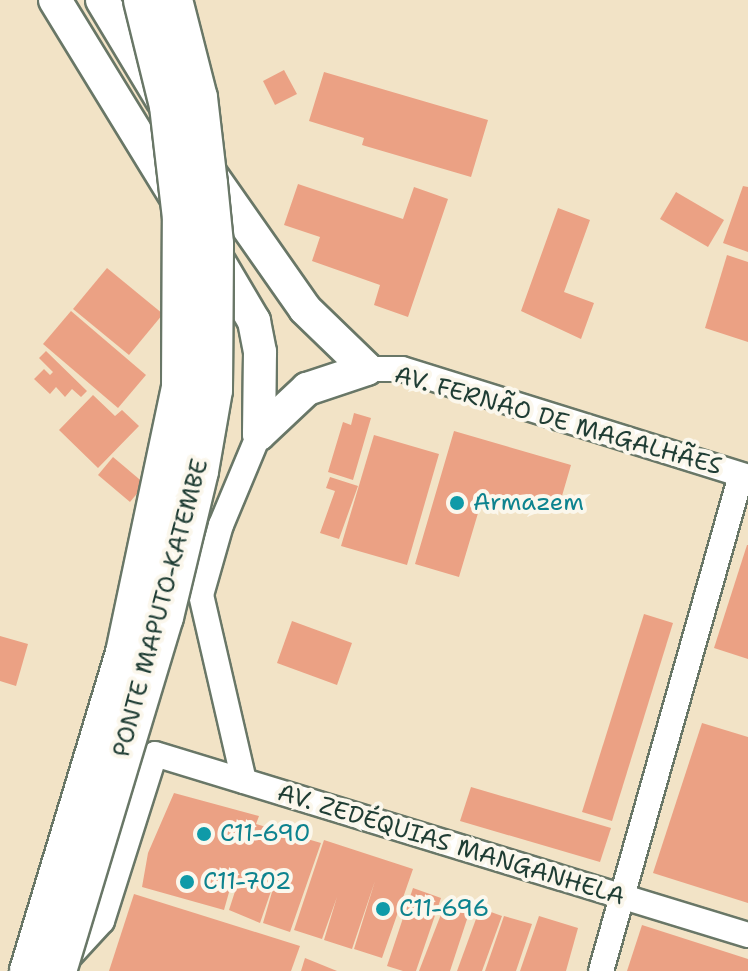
<!DOCTYPE html>
<meta charset="utf-8">
<style>
body{margin:0}
#map{position:relative;width:748px;height:971px;overflow:hidden;background:#f2e3c6;font-family:"Shantell Sans",sans-serif}
div>[style]{position:absolute}
[style*='--x']{left:calc(var(--x)*1px);top:calc(var(--y)*1px);width:calc(var(--w)*1px);rotate:calc(var(--a)*1deg)}
.building>*{inset:0;background:#eba184}
.roads{filter:drop-shadow(2px 0 #697767) drop-shadow(-2px 0 #697767) drop-shadow(0 2px #697767) drop-shadow(0 -2px #697767)}
.minor>*{height:24px;margin:-12px;padding:0 12px;transform-origin:12px;border-radius:12px;background:#fff}
.secondary>*{height:32px;margin:-16px;padding:0 16px;transform-origin:16px;border-radius:16px;background:#fff}
.bridges{filter:drop-shadow(2px 0 #697767) drop-shadow(-2px 0 #697767) drop-shadow(0 2px #697767) drop-shadow(0 -2px #697767)}
.trunk-bridge>*{height:38px;margin:-19px;padding:0 19px;transform-origin:19px;border-radius:19px;background:#fff}
.dots>*{width:22px;height:22px;translate:-50% -50%;box-sizing:border-box;border:4px solid #fbf7ec;border-radius:50%}
span{translate:-50% -50%;white-space:nowrap;text-align:center;line-height:1.15;-webkit-text-stroke:8px #fbf7ec;paint-order:stroke}
.street-label{font-size:24px;color:#1f3d34}
.culture-label{font-size:24px;color:#0d838f}
.left{translate:0 -50%;text-align:left}
</style>
<div id="map">
<div class="building">
<div style="clip-path:polygon(284px 70px,297px 94px,275px 105px,263px 81px)"></div>
<div style="clip-path:polygon(324px 72px,488px 120px,471px 177px,362px 145px,364px 138px,309px 121px)"></div>
<div style="clip-path:polygon(298px 184px,403px 219px,414px 187px,448px 199px,408px 317px,374px 305px,380px 285px,312px 261px,320px 237px,284px 225px)"></div>
<div style="clip-path:polygon(743px 186px,748px 187px,748px 252px,723px 243px)"></div>
<div style="clip-path:polygon(676px 192px,724px 220px,708px 247px,660px 219px)"></div>
<div style="clip-path:polygon(558px 208px,590px 220px,564px 292px,594px 303px,581px 339px,521px 311px)"></div>
<div style="clip-path:polygon(727px 255px,748px 262px,748px 342px,705px 328px)"></div>
<div style="clip-path:polygon(107px 268px,163px 314px,129px 355px,73px 309px)"></div>
<div style="clip-path:polygon(71px 311px,146px 375px,118px 408px,43px 344px)"></div>
<div style="clip-path:polygon(46px 351px,87px 391px,81px 397px,72px 389px,65px 397px,56px 387px,50px 394px,34px 379px,44px 369px,50px 375px,53px 372px,39px 358px)"></div>
<div style="clip-path:polygon(93px 395px,115px 416px,122px 410px,139px 426px,98px 468px,59px 430px)"></div>
<div style="clip-path:polygon(354px 413px,371px 418px,353px 480px,328px 472px,343px 422px,351px 425px)"></div>
<div style="clip-path:polygon(454px 431px,571px 465px,557px 513px,484px 493px,459px 577px,415px 564px)"></div>
<div style="clip-path:polygon(374px 435px,439px 454px,407px 565px,341px 546px)"></div>
<div style="clip-path:polygon(113px 457px,145px 484px,130px 502px,98px 475px)"></div>
<div style="clip-path:polygon(330px 477px,358px 486px,339px 539px,320px 533px,335px 491px,326px 488px)"></div>
<div style="clip-path:polygon(747px 545px,748px 545px,748px 659px,714px 648px)"></div>
<div style="clip-path:polygon(644px 614px,673px 623px,612px 821px,582px 812px)"></div>
<div style="clip-path:polygon(292px 621px,352px 643px,337px 685px,277px 663px)"></div>
<div style="clip-path:polygon(0 636px,28px 644px,16px 686px,0 681px)"></div>
<div style="clip-path:polygon(702px 723px,748px 737px,748px 903px,653px 873px)"></div>
<div style="clip-path:polygon(471px 787px,611px 828px,600px 862px,460px 821px)"></div>
<div style="clip-path:polygon(174px 793px,259px 816px,256px 824px,321px 843px,290px 932px,263px 923px,279px 868px,260px 923px,229px 910px,239px 879px,233px 878px,224px 910px,142px 887px,148px 853px)"></div>
<div style="clip-path:polygon(324px 840px,413px 869px,382px 958px,354px 949px,375px 881px,352px 949px,324px 940px,337px 897px,322px 939px,294px 930px)"></div>
<div style="clip-path:polygon(413px 888px,441px 898px,416px 971px,403px 971px,387px 966px)"></div>
<div style="clip-path:polygon(134px 894px,300px 946px,291px 971px,109px 971px)"></div>
<div style="clip-path:polygon(447px 899px,471px 907px,450px 971px,419px 971px)"></div>
<div style="clip-path:polygon(480px 908px,502px 916px,482px 971px,457px 971px)"></div>
<div style="clip-path:polygon(504px 916px,532px 924px,516px 971px,485px 971px)"></div>
<div style="clip-path:polygon(539px 916px,578px 928px,566px 971px,520px 971px)"></div>
<div style="clip-path:polygon(642px 925px,748px 959px,748px 971px,627px 971px)"></div>
<div style="clip-path:polygon(305px 958px,337px 971px,301px 971px)"></div>
</div>
<div class="roads">
<div class="minor">
<div style="--x:367;--y:369;--w:35;--a:0"></div>
<div style="--x:402;--y:369;--w:362;--a:17.3"></div>
<div style="--x:244;--y:781;--w:191;--a:-103"></div>
<div style="--x:201;--y:595;--w:73;--a:-74.1"></div>
<div style="--x:221;--y:525;--w:99;--a:-67.3"></div>
<div style="--x:66;--y:960;--w:53;--a:-47.3"></div>
<div style="--x:102;--y:921;--w:175;--a:-72.4"></div>
<div style="--x:155;--y:754;--w:620;--a:16.97"></div>
<div style="--x:601;--y:971;--w:515;--a:-74.24"></div>
</div>
<div class="secondary">
<div style="--x:55;--y:0;--w:241;--a:58.5"></div>
<div style="--x:102;--y:0;--w:117;--a:59"></div>
<div style="--x:205;--y:166;--w:174;--a:55"></div>
<div style="--x:305;--y:309;--w:86;--a:44.1"></div>
<div style="--x:208;--y:243;--w:91;--a:59.5"></div>
<div style="--x:254;--y:321;--w:32;--a:79"></div>
<div style="--x:260;--y:352;--w:82;--a:90.7"></div>
<div style="--x:259;--y:434;--w:66;--a:-43.2"></div>
<div style="--x:307;--y:389;--w:63;--a:-18.4"></div>
</div>
</div>
<div class="bridges">
<div class="trunk-bridge">
<div style="--x:29;--y:971;--w:332;--a:-73.2"></div>
<div style="--x:125;--y:653;--w:272;--a:-78.1"></div>
<div style="--x:181;--y:387;--w:169;--a:-89.7"></div>
<div style="--x:182;--y:218;--w:113;--a:-96.6"></div>
<div style="--x:169;--y:106;--w:109;--a:-103.8"></div>
<div style="--x:57;--y:971;--w:370;--a:-73.2"></div>
<div style="--x:164;--y:617;--w:150;--a:-76.5"></div>
<div style="--x:199;--y:471;--w:82;--a:-80.2"></div>
<div style="--x:213;--y:390;--w:146;--a:-89.6"></div>
<div style="--x:214;--y:244;--w:60;--a:-95.7"></div>
<div style="--x:208;--y:184;--w:87;--a:-96.6"></div>
<div style="--x:198;--y:98;--w:101;--a:-104.3"></div>
</div>
</div>
<div class="dots">
<div style="left:457px;top:503px;background:#0f9aa8"></div>
<div style="left:204px;top:834px;background:#0f9aa8"></div>
<div style="left:187px;top:882px;background:#0f9aa8"></div>
<div style="left:383px;top:909px;background:#0f9aa8"></div>
</div>
<div class="street-label">
<span style="left:558px;top:421px;rotate:16deg">AV. FERNÃO DE MAGALHÃES</span>
<span style="left:161px;top:608px;rotate:-75deg">PONTE MAPUTO-KATEMBE</span>
<span style="left:451px;top:845px;rotate:17deg">AV. ZEDÉQUIAS MANGANHELA</span>
</div>
<div class="culture-label">
<span class="left" style="left:473px;top:503px">Armazem</span>
<span class="left" style="left:220px;top:834px">C11-690</span>
<span class="left" style="left:203px;top:882px">C11-702</span>
<span class="left" style="left:399px;top:909px">C11-696</span>
</div>
</div>
